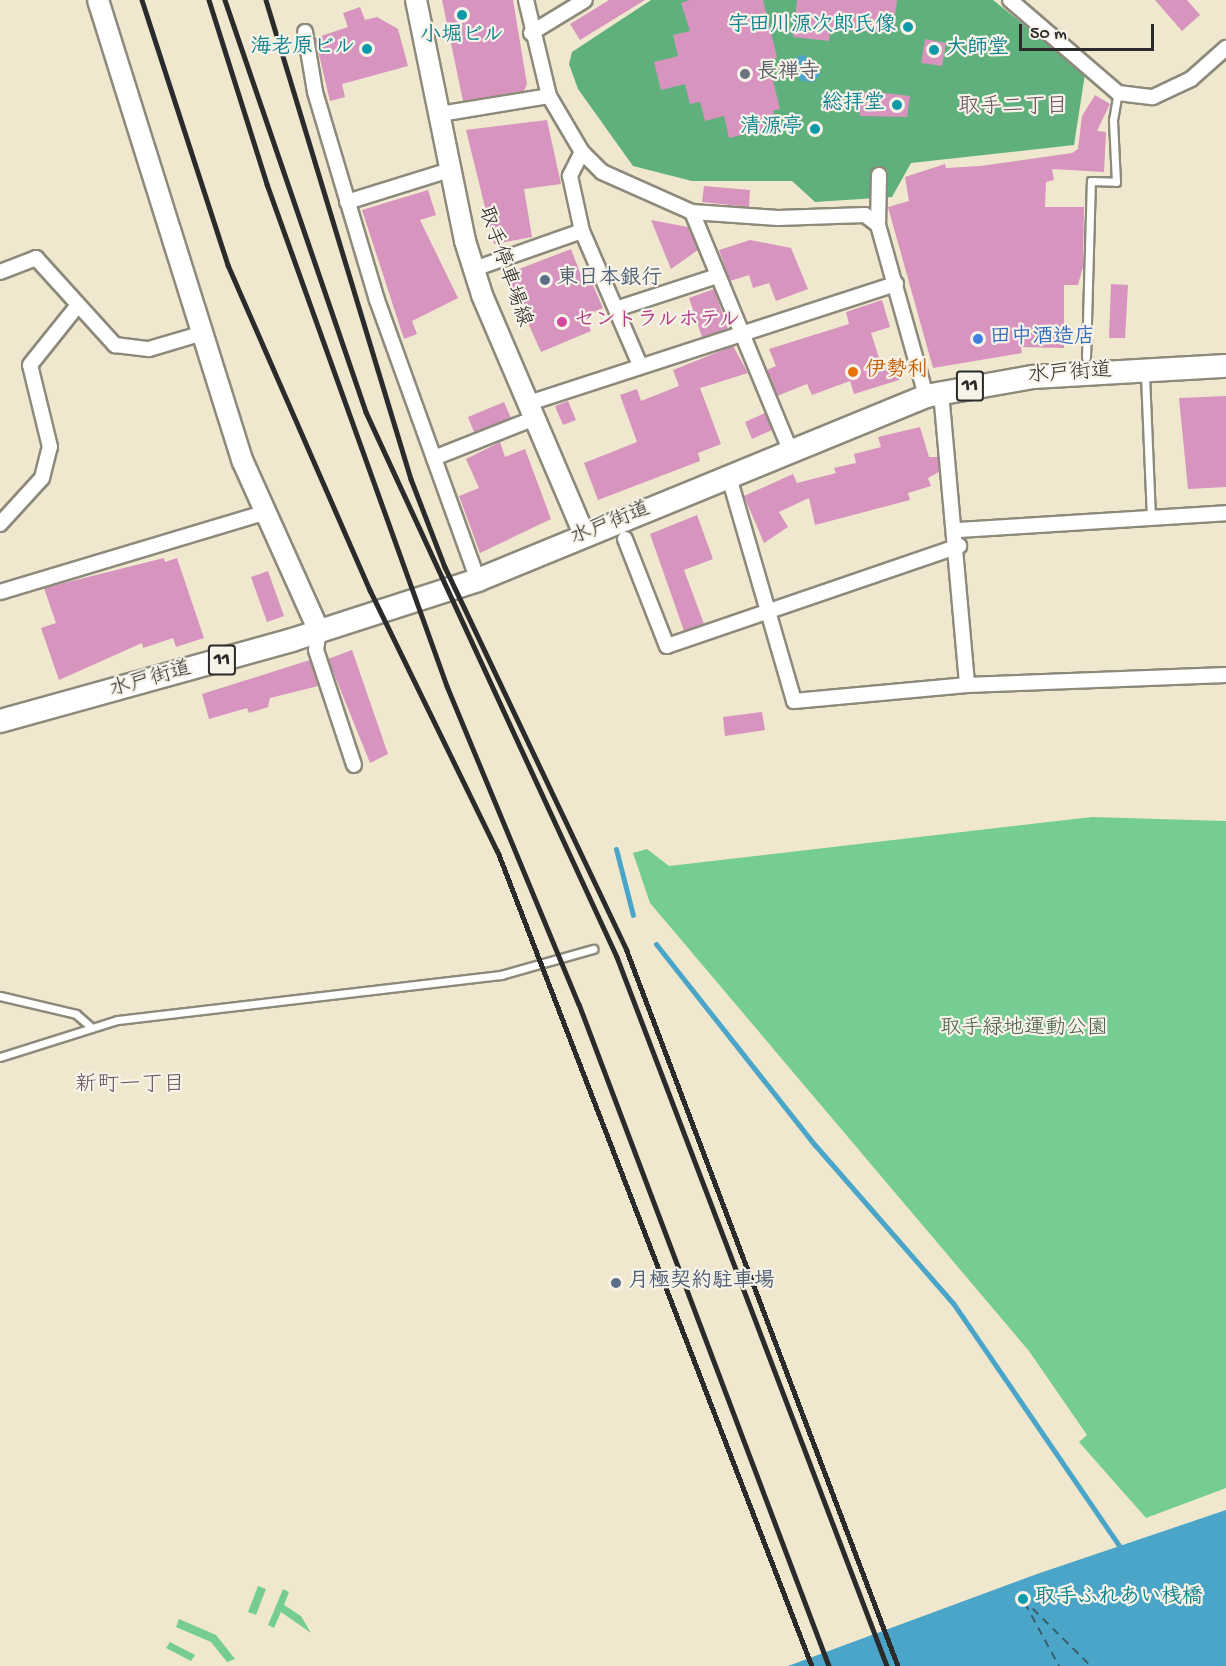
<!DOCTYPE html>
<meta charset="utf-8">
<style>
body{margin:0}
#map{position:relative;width:1226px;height:1666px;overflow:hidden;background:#efe8ce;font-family:"Gochi Hand","Klee One",sans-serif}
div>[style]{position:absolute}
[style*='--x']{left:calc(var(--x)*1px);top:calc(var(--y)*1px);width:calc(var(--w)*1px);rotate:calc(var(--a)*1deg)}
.green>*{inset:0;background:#76cd93}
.forest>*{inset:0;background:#60b07d}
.water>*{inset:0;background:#4aa5c8}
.stream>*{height:5px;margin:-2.5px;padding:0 2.5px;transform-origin:2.5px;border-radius:2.5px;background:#4aa5c8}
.ferry>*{height:1.5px;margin-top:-0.75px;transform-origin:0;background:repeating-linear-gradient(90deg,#375c6a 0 8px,transparent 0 14px)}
.building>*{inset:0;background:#d694be}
.roads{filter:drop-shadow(2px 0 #8d8a7c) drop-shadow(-2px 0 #8d8a7c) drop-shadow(0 2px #8d8a7c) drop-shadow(0 -2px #8d8a7c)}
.lane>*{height:7px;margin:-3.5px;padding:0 3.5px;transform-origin:3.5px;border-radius:3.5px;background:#fff}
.street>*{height:14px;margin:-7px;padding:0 7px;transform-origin:7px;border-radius:7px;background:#fff}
.secondary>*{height:20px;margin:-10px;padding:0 10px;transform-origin:10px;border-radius:10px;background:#fff}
.primary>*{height:22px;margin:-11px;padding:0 11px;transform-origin:11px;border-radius:11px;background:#fff}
.rail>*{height:4.5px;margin:-2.25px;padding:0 2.25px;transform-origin:2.25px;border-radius:2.25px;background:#2b2b2b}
.dots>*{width:16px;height:16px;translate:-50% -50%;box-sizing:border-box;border:3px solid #f7f3e8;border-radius:50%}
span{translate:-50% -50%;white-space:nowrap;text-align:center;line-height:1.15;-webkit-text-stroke:4.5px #f7f3e8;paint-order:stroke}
.shield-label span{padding:2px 4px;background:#f7f3e8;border:2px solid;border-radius:4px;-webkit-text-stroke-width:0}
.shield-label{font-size:20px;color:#2b2b2b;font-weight:700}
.culture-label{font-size:21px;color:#0d838f;font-weight:700}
.right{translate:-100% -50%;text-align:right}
.left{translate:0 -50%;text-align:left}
.worship-label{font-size:21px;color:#5b616d;font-weight:700}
.street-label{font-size:21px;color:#2b2b2b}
.service-label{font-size:21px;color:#4e5e75;font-weight:700}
.hotel-label{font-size:21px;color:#b23c85;font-weight:700}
.shop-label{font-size:21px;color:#366cbe;font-weight:700}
.food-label{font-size:21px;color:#c56008;font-weight:700}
.park-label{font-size:21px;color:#425c4a}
.neighbourhood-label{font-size:22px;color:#67505e}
.scale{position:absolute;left:1019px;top:24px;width:135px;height:27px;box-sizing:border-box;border:3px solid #2b2b2b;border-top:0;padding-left:8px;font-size:18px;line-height:21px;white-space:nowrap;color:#2b2b2b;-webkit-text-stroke:4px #f7f3e8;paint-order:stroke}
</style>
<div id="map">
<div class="green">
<div style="clip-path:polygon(1092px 817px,1226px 821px,1226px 1488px,1146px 1518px,1079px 1442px,1087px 1435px,1029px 1351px,650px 903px,633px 853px,647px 849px,669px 866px)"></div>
<div style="clip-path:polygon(258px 1586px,266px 1589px,256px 1615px,248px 1612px)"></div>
<div style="clip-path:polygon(283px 1589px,289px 1592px,284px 1605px,301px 1616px,311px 1633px,281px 1612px,274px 1628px,268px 1625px)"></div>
<div style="clip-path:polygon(179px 1619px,216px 1635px,235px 1659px,227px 1662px,211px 1642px,176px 1627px)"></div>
<div style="clip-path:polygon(170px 1642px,195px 1655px,191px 1661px,166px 1648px)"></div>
</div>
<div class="forest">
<div style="clip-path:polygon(651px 0,993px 0,1085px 74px,1074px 145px,911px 163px,892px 197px,815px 202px,792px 181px,692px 181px,633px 166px,578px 89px,569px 64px,572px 52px)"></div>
</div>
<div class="water">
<div style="clip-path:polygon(805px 55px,810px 67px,821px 73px,814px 82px,801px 81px,793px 65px,798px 56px)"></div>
<div style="clip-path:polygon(1226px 1510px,1226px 1666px,788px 1666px,1037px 1574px)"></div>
</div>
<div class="stream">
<div style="--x:616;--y:849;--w:68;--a:75.6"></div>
<div style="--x:656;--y:944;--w:256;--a:51.7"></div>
<div style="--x:815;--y:1145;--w:210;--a:48.9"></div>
<div style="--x:953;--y:1303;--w:301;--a:55.6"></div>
</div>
<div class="ferry">
<div style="--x:1023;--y:1599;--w:95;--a:44.6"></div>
<div style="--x:1025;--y:1603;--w:72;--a:61.6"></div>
</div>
<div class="building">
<div style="clip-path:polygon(442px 0,513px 0,527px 84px,524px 91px,463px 101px)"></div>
<div style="clip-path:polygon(609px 0,645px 0,580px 40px,570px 24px)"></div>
<div style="clip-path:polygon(690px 0,763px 0,777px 57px,769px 64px,780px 109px,773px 111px,777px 126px,729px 138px,724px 116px,705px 121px,700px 102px,690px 104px,685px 84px,661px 90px,654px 62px,678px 56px,673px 35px,690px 31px,681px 3px)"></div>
<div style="clip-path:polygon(797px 0,897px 0,893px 32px,830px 30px,829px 41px,793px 37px)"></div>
<div style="clip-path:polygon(1155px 0,1187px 0,1200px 15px,1182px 31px)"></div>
<div style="clip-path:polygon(360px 7px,365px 20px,377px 17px,398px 29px,408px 66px,342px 84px,345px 97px,330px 101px,315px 38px,348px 27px,343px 13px)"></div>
<div style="clip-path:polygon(925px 39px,946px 43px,942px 66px,921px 63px)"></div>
<div style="clip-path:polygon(876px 92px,910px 96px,907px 117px,860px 116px,858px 93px)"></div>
<div style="clip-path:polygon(1095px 95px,1110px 104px,1097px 131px,1106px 132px,1104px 172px,1052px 169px,1054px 180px,1046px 182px,1045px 207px,1084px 207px,1083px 267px,1078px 285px,1064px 285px,1064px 348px,1021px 347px,1022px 353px,933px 368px,888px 207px,909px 201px,905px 177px,945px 164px,946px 168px,980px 166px,1072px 153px,1078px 149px,1082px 116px)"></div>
<div style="clip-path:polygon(547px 120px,561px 184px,524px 189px,532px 237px,494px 244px,466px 130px)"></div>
<div style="clip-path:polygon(704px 186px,750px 190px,749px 207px,702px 202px)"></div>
<div style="clip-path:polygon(428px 190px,436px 215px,420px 220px,458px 298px,412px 321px,417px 334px,404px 339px,362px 210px)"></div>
<div style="clip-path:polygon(651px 220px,688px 227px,698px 250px,671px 269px)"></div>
<div style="clip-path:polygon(750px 240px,791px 248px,808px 289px,776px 301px,769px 283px,753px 288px,749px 275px,730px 281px,719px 250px)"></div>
<div style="clip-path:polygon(571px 249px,585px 286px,592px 283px,603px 308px,585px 316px,591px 331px,541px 352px,506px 274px)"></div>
<div style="clip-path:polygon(1111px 284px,1128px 285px,1125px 338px,1109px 338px)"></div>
<div style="clip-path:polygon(714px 289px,728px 329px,702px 337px,689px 298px)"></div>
<div style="clip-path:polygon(882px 300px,890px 327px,871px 333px,881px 364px,900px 359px,904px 373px,899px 380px,854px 394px,850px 381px,812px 395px,807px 384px,777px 396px,767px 370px,776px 366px,769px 349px,849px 324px,846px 312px)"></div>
<div style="clip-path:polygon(733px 346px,748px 373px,700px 388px,721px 444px,698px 453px,700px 461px,598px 500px,584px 463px,637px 442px,620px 395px,637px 389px,641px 401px,679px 386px,673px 370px)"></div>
<div style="clip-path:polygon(1226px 396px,1226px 487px,1188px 489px,1179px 398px)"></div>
<div style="clip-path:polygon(568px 401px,576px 420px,563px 425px,555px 406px)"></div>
<div style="clip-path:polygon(504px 402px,511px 418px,474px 432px,468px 417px)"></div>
<div style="clip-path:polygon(765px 413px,772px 430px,752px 439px,745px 422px)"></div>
<div style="clip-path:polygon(920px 427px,929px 457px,938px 457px,939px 472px,928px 478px,931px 486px,908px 493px,910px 500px,815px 525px,809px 498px,779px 512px,788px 527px,764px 543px,744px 496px,793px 474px,797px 483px,836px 473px,834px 468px,856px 463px,854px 454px,881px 447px,878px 437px)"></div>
<div style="clip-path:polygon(500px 442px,505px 457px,525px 449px,551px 519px,480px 553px,459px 496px,479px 488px,466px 459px)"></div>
<div style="clip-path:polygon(697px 515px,713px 559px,684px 570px,704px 624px,684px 631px,650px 534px)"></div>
<div style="clip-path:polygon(164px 558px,165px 562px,177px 558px,204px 638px,176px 647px,173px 638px,143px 648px,142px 643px,59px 680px,41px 628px,56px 623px,44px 588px)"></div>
<div style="clip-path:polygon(268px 571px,284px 616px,267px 622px,251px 577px)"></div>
<div style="clip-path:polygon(352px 650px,388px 754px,370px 763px,328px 659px)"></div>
<div style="clip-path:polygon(310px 660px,318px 686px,270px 698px,268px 707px,249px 713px,247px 708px,209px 719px,202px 694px)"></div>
<div style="clip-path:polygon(762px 712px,765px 730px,725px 736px,723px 717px)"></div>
</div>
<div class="roads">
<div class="lane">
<div style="--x:1086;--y:357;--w:176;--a:-88.4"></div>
<div style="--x:1091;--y:181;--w:25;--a:2"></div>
<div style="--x:1116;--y:182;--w:62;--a:-92.8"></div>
<div style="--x:1113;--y:120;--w:27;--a:-80"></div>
<div style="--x:1145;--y:375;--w:141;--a:87.6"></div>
<div style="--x:0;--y:996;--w:78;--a:13.3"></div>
<div style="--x:76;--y:1014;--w:18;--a:41"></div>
<div style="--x:0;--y:1057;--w:123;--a:-17.5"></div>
<div style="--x:117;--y:1020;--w:387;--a:-6.7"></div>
<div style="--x:501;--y:975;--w:96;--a:-15.8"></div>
</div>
<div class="street">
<div style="--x:526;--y:0;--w:99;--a:76.5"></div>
<div style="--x:549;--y:96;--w:65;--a:59.5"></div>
<div style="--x:582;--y:152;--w:28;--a:45"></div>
<div style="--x:602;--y:172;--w:98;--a:24"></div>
<div style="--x:692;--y:212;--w:86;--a:4"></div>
<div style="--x:778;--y:218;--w:87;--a:-2"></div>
<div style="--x:865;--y:215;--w:16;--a:38"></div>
<div style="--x:1010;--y:0;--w:143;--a:40.7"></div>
<div style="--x:1118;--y:93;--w:35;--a:7"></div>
<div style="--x:1153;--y:97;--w:42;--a:-25.3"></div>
<div style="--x:1191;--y:79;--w:47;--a:-41.5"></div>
<div style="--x:305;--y:32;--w:61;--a:80.5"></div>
<div style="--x:315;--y:92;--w:217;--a:73.4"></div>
<div style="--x:377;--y:300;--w:298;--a:70.2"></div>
<div style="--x:531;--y:33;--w:63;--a:-31.4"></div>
<div style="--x:440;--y:114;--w:110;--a:-9.4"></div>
<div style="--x:582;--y:152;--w:27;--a:117"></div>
<div style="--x:570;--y:176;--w:56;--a:77.7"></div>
<div style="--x:582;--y:231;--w:146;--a:66.6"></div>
<div style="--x:879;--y:175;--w:50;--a:91.1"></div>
<div style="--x:878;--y:225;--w:178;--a:74.3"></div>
<div style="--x:347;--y:202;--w:108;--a:-17.3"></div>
<div style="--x:692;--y:212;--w:257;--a:67.6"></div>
<div style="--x:474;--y:269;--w:114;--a:-19.4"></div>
<div style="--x:0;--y:272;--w:39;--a:-21"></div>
<div style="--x:36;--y:258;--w:118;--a:47.8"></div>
<div style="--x:115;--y:345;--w:34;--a:7"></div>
<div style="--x:149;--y:349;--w:56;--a:-16.5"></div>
<div style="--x:616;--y:309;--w:106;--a:-18.1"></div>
<div style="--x:941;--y:392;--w:294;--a:84.9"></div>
<div style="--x:529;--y:403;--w:386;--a:-18"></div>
<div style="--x:434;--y:458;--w:109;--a:-21.6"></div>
<div style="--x:729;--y:477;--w:233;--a:73.8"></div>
<div style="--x:794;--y:701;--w:174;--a:-5.3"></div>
<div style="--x:967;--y:685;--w:259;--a:-2.2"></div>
<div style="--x:0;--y:524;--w:62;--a:-47.6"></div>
<div style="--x:42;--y:478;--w:32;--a:-76"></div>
<div style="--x:50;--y:447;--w:84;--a:-103.7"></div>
<div style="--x:30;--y:365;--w:77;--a:-51.3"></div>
<div style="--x:958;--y:530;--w:269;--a:-3.6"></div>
<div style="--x:625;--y:539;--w:115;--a:68.6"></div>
<div style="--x:667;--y:646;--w:309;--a:-18.9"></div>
<div style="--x:0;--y:592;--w:275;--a:-16.7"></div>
<div style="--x:319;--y:631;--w:19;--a:99"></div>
<div style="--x:316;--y:650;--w:121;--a:71.7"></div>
</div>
<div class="secondary">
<div style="--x:98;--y:0;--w:484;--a:72.6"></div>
<div style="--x:243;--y:462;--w:185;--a:65.8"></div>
<div style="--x:416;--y:0;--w:246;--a:78.5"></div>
<div style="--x:465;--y:241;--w:57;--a:72.5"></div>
<div style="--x:482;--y:295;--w:262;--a:66.9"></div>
</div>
<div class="primary">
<div style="--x:0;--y:721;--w:303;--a:-15.5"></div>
<div style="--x:292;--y:640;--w:195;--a:-17.9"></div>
<div style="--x:478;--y:580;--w:484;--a:-22.3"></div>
<div style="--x:926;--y:396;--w:109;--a:-10.1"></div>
<div style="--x:1033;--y:377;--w:193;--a:-3.3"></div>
</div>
</div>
<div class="rail">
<div style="--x:142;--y:0;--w:279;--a:72"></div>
<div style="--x:228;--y:265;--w:355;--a:66.4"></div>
<div style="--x:370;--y:590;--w:292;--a:64"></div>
<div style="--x:498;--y:852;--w:872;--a:68.91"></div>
<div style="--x:209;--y:0;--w:193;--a:72.5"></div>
<div style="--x:267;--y:184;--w:533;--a:70.27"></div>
<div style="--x:447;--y:686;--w:344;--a:67.5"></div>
<div style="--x:579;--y:1004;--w:708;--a:69.31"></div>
<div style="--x:225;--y:0;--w:435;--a:71.1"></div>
<div style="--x:366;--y:412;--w:600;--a:65.27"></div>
<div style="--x:617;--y:957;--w:759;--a:69.15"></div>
<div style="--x:266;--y:0;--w:500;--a:73.16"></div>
<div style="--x:411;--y:479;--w:94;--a:68.9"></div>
<div style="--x:445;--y:567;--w:425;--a:64.6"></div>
<div style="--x:627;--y:951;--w:765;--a:69.24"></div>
</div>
<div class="dots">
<div style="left:462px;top:15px;background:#0f9aa8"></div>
<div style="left:908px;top:27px;background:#0f9aa8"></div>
<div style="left:367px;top:49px;background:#0f9aa8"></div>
<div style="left:934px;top:50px;background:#0f9aa8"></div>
<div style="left:745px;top:74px;background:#6b7280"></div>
<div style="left:897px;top:105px;background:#0f9aa8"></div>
<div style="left:815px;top:129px;background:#0f9aa8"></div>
<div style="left:545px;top:280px;background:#5c6f8a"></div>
<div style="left:562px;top:322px;background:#d1479c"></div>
<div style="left:978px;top:339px;background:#3f7fe0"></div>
<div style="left:853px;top:372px;background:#e8710a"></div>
<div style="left:616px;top:1283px;background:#5c6f8a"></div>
<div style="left:1023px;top:1599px;background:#0f9aa8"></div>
</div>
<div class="shield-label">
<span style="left:970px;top:386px">11</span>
<span style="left:222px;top:660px">11</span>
</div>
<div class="culture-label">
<span class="right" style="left:896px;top:27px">宇田川源次郎氏像</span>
<span style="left:462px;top:37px">小堀ビル</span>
<span class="right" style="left:355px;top:49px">海老原ビル</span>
<span class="left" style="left:946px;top:50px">大師堂</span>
<span class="right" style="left:885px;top:105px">総拝堂</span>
<span class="right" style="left:803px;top:129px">清源亭</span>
<span class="left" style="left:1035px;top:1599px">取手ふれあい桟橋</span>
</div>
<div class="worship-label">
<span class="left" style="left:757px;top:74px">長禅寺</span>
</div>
<div class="street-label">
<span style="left:503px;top:267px;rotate:71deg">取手停車場線</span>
<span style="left:1070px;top:375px;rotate:-4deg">水戸街道</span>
<span style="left:611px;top:525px;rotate:-22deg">水戸街道</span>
<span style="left:151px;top:681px;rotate:-16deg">水戸街道</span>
</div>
<div class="service-label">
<span class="left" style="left:557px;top:280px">東日本銀行</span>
<span class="left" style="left:628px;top:1283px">月極契約駐車場</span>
</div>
<div class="hotel-label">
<span class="left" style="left:574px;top:322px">セントラルホテル</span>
</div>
<div class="shop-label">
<span class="left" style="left:990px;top:339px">田中酒造店</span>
</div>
<div class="food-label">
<span class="left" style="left:865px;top:372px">伊勢利</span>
</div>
<div class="park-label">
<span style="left:1024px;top:1030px">取手緑地運動公園</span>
</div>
<div class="neighbourhood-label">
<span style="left:1013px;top:109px">取手二丁目</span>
<span style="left:130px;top:1087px">新町一丁目</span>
</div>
<div class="scale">50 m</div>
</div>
